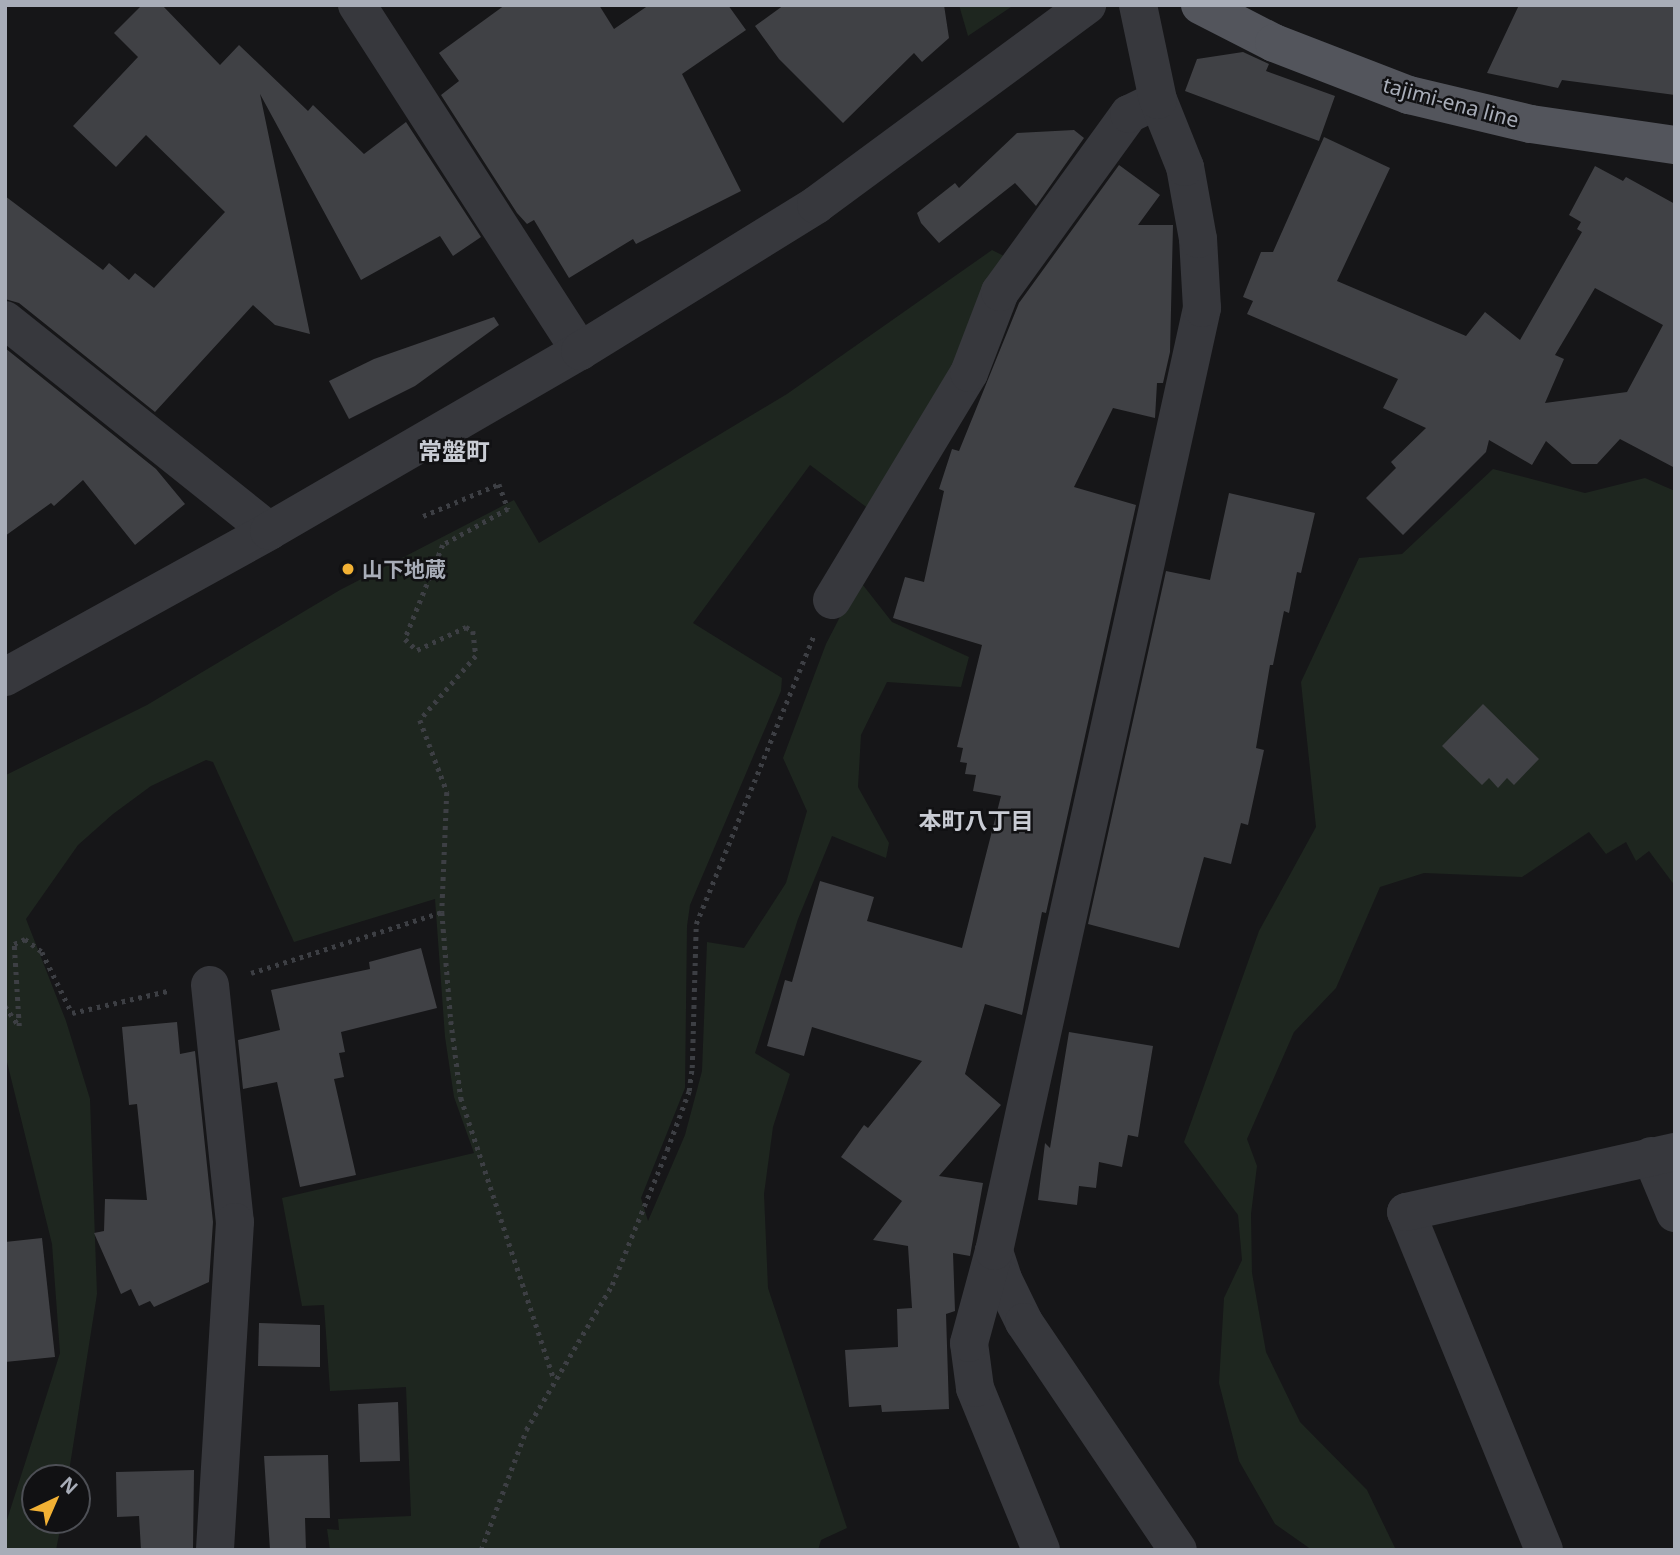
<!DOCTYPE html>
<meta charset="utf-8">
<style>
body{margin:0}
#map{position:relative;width:1680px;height:1555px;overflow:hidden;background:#161618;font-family:"Noto Sans","Noto Sans JP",sans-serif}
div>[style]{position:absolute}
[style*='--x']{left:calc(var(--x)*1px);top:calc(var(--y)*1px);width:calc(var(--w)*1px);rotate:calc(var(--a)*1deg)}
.green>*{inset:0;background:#1e261f}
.building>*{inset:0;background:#404145}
.path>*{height:4.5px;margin-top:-2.25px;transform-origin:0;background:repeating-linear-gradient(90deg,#3d3f44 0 3.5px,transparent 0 8.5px)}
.minor>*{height:38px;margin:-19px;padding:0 19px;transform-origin:19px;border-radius:19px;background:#37383d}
.major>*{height:38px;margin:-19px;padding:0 19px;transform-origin:19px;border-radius:19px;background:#53555c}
.dots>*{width:19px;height:19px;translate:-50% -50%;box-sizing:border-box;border:4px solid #111113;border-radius:50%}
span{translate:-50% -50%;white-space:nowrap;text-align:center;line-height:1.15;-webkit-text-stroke:5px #111113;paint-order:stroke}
.street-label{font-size:21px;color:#a8adb8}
.poi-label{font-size:21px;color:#a8adb8;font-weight:700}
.left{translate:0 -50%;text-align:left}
.neighbourhood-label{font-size:23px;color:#c9ccd4;font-weight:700}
.quarter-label{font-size:24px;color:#c9ccd4;font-weight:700}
.frame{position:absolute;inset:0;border:7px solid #a8adb8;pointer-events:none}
.north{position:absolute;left:21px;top:1464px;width:70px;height:70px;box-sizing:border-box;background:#111113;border:2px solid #4d4f55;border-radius:50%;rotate:44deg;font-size:19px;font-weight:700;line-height:28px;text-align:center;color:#a8adb8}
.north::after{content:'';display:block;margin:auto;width:24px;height:32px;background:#f2b134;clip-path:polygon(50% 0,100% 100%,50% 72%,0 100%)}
</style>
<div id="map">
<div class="green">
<div style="clip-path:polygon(959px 5px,1014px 5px,968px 36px)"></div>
<div style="clip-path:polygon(992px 250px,1004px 256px,954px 371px,873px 512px,810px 465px,693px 623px,782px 678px,781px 691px,690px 905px,687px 926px,685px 1088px,641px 1198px,648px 1221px,685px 1135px,702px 1071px,707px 942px,744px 948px,786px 883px,807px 811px,783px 758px,826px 644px,859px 580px,892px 622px,969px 657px,961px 687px,887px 682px,861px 735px,858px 787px,889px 843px,886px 858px,832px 836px,798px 919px,755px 1053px,790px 1074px,773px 1127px,764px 1194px,768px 1288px,847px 1528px,821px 1540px,818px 1550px,330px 1550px,327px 1529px,339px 1530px,338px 1519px,411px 1516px,406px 1387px,330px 1391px,324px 1305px,302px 1306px,282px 1198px,474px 1153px,454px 1097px,445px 1037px,435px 899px,294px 942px,213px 762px,206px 760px,151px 786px,113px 814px,78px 845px,26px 919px,66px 1021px,90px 1099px,97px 1294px,68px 1478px,35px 1478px,35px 1520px,62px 1520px,56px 1550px,5px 1550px,6px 1523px,60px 1353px,52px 1244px,5px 1054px,6px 775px,147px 705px,340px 590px,514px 500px,539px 543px,787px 394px)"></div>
<div style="clip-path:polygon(1493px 469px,1585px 493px,1645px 478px,1675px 491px,1675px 886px,1649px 851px,1636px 861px,1626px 842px,1606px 854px,1589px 832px,1522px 877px,1424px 873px,1380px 887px,1336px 988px,1294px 1032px,1247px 1139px,1257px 1166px,1251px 1214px,1252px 1273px,1266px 1352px,1300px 1422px,1367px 1490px,1396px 1550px,1312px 1550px,1275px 1524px,1239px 1461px,1219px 1383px,1224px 1298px,1242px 1260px,1238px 1215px,1184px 1142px,1259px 931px,1316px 827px,1301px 682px,1359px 558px,1402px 554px)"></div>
</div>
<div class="building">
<div style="clip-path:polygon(142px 5px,162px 5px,220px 65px,239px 45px,308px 111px,313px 105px,364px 154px,406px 122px,481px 237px,453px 256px,440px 236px,361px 280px,260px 94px,310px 334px,275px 325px,253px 305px,155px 412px,19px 303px,5px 299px,5px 196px,103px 270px,109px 263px,129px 280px,135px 273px,154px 288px,225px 212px,146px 135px,116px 167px,73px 126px,138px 57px,114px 33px)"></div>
<div style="clip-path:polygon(505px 5px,599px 5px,614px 29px,649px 5px,728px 5px,746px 30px,682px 74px,741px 191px,636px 244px,633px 239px,569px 278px,534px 220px,527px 224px,517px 213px,441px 95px,459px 81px,439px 53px)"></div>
<div style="clip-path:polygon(784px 5px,944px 5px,949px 38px,922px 62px,914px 53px,843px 123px,779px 59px,755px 26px)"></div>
<div style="clip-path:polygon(1519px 5px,1675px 5px,1675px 95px,1562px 80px,1558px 88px,1487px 73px)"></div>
<div style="clip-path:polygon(1243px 52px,1269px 64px,1266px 71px,1335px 96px,1319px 141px,1185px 91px,1197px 59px)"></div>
<div style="clip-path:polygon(1074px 130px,1084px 138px,1036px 206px,1015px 183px,939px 243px,921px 223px,917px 213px,955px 183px,959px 188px,1017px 133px)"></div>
<div style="clip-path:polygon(evenodd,1324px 137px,1390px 168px,1337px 281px,1466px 336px,1485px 312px,1520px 340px,1582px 232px,1577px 229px,1581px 222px,1569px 215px,1595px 166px,1623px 181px,1626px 177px,1675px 204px,1675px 468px,1620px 439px,1597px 464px,1572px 464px,1546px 441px,1532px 465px,1489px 440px,1486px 452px,1403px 535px,1366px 498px,1396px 468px,1391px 462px,1426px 428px,1383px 408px,1398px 379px,1247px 314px,1253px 301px,1243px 297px,1261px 252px,1273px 252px,1324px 137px,1595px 288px,1663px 325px,1627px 392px,1545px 403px,1564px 359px,1555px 355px,1595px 288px)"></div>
<div style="clip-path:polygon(1119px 165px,1160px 195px,1138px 225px,1173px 225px,1170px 352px,1163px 383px,1157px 383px,1155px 418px,1113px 408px,1074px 487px,1136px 505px,1046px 913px,1042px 912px,1022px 1015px,985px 1004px,965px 1074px,1001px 1105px,939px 1176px,983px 1183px,970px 1256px,953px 1253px,955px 1311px,946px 1314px,949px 1409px,882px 1412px,881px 1405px,849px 1407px,845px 1350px,898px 1347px,897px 1309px,912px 1308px,908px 1246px,873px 1240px,902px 1201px,841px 1157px,864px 1125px,868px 1128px,922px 1061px,812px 1027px,804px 1056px,767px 1046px,785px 980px,792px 982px,820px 881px,874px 897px,867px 921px,962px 948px,1001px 796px,973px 791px,976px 775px,965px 774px,967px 763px,960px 762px,963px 748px,957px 747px,982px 645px,893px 618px,905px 577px,924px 582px,944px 491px,939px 489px,952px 449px,959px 451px,1019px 303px)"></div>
<div style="clip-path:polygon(494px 317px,499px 325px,415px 386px,349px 419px,329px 381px,374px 359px)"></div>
<div style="clip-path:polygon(5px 348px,156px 469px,185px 504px,135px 545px,83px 480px,54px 506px,51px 503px,5px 536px)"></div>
<div style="clip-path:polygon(1229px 493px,1315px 513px,1301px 573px,1297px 572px,1289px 613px,1284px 611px,1273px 665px,1270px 665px,1256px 748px,1264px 750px,1248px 825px,1241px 823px,1231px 864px,1204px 857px,1179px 948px,1088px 924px,1166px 571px,1210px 580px)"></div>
<div style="clip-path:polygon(1483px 704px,1539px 759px,1514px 785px,1507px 778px,1498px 788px,1489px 778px,1482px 785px,1442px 746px)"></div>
<div style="clip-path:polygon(421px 948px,437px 1008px,341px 1032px,345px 1052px,339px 1053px,344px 1077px,334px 1079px,356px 1175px,300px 1187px,277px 1082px,243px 1089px,238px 1040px,280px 1030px,271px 990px,370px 969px,369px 962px)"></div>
<div style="clip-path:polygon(177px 1022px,180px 1054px,195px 1051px,213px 1222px,209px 1282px,154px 1307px,150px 1301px,139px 1306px,131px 1289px,121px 1294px,94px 1233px,104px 1231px,105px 1199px,147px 1200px,137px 1104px,129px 1105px,122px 1027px)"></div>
<div style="clip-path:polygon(1069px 1032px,1153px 1046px,1138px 1137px,1128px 1135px,1122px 1167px,1099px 1162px,1096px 1188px,1079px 1186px,1077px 1205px,1038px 1200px,1045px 1143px,1050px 1148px)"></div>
<div style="clip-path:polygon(42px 1238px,55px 1357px,5px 1362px,5px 1242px)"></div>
<div style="clip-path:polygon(259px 1323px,320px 1325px,320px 1367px,258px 1366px)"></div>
<div style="clip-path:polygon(398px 1402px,400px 1461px,360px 1462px,358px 1404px)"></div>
<div style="clip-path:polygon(328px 1455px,330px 1518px,305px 1518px,306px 1550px,270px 1550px,264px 1456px)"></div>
<div style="clip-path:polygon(194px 1470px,193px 1550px,141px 1550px,139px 1516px,117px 1517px,116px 1472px)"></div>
</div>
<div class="path">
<div style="--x:423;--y:516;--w:82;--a:-22.8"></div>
<div style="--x:499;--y:484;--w:27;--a:70"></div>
<div style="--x:508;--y:509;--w:74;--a:151"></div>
<div style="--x:443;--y:545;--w:101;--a:112"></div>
<div style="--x:405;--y:639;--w:16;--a:43"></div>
<div style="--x:417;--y:650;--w:54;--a:-25.1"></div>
<div style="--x:466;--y:627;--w:8;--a:30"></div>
<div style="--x:473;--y:631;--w:25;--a:83"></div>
<div style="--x:476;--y:656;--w:85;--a:131.2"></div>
<div style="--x:420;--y:720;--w:77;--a:69.4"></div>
<div style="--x:447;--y:792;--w:120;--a:92.4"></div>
<div style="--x:442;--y:912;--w:109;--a:85.3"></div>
<div style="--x:451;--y:1021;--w:78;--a:82.6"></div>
<div style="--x:461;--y:1098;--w:297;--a:71.7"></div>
<div style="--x:251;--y:973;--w:201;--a:-17.7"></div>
<div style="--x:5;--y:1006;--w:24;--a:55"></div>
<div style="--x:19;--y:1026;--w:82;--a:-93.5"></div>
<div style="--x:14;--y:944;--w:12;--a:-24"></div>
<div style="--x:25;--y:939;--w:21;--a:37"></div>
<div style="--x:42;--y:952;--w:68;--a:63.8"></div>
<div style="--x:72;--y:1013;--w:98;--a:-13"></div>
<div style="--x:481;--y:1550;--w:128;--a:-69.4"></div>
<div style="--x:526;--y:1430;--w:169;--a:-59.3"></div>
<div style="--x:612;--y:1285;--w:146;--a:-67.8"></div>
<div style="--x:667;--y:1150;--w:63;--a:-69.6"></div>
<div style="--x:689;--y:1091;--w:23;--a:-83"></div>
<div style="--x:692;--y:1068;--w:144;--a:-88.4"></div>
<div style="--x:696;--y:924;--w:310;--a:-67.8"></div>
</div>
<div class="minor">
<div style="--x:357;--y:5;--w:412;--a:57.2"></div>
<div style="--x:5;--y:320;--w:338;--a:38.6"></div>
<div style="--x:832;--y:600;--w:265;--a:-58.9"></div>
<div style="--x:969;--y:373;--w:87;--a:-69.1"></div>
<div style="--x:1000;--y:292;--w:220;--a:-54.1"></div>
<div style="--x:1129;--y:114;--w:32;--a:-26"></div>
<div style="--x:5;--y:677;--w:302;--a:-28.9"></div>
<div style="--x:269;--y:531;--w:359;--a:-30.1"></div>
<div style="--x:580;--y:351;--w:278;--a:-31.7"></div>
<div style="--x:816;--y:205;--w:337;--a:-36.4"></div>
<div style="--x:210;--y:985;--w:238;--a:84"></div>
<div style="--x:235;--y:1222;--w:329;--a:93.5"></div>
<div style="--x:1651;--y:1156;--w:62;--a:67.2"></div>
<div style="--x:994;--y:1251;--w:29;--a:72"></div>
<div style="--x:1003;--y:1279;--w:48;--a:64"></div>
<div style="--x:1024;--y:1322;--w:275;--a:56"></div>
<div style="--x:1041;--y:1550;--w:175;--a:-112.2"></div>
<div style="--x:975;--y:1388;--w:45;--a:-97.6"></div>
<div style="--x:969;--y:1343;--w:95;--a:-74.8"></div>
<div style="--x:994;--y:1251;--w:966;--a:-77.56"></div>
<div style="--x:1202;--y:308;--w:69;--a:-93.3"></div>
<div style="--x:1198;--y:239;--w:73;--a:-100.2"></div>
<div style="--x:1185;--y:167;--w:72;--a:-111.9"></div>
<div style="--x:1158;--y:100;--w:97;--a:-101.9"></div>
<div style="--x:1544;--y:1550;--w:365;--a:-112.2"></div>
<div style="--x:1406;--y:1212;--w:276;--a:-12.6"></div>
</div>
<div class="major">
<div style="--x:1200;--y:5;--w:83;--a:27.2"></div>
<div style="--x:1274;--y:43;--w:145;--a:21.1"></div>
<div style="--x:1409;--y:95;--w:125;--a:13.4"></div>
<div style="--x:1531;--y:124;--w:146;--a:8.3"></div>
</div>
<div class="dots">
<div style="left:348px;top:569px;background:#f2b134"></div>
</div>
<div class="street-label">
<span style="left:1451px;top:102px;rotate:15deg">tajimi-ena line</span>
</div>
<div class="poi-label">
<span class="left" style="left:362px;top:569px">山下地蔵</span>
</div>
<div class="neighbourhood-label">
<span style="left:976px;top:820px">本町八丁目</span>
</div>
<div class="quarter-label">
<span style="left:454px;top:451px">常盤町</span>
</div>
<div class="frame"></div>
<div class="north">N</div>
</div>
